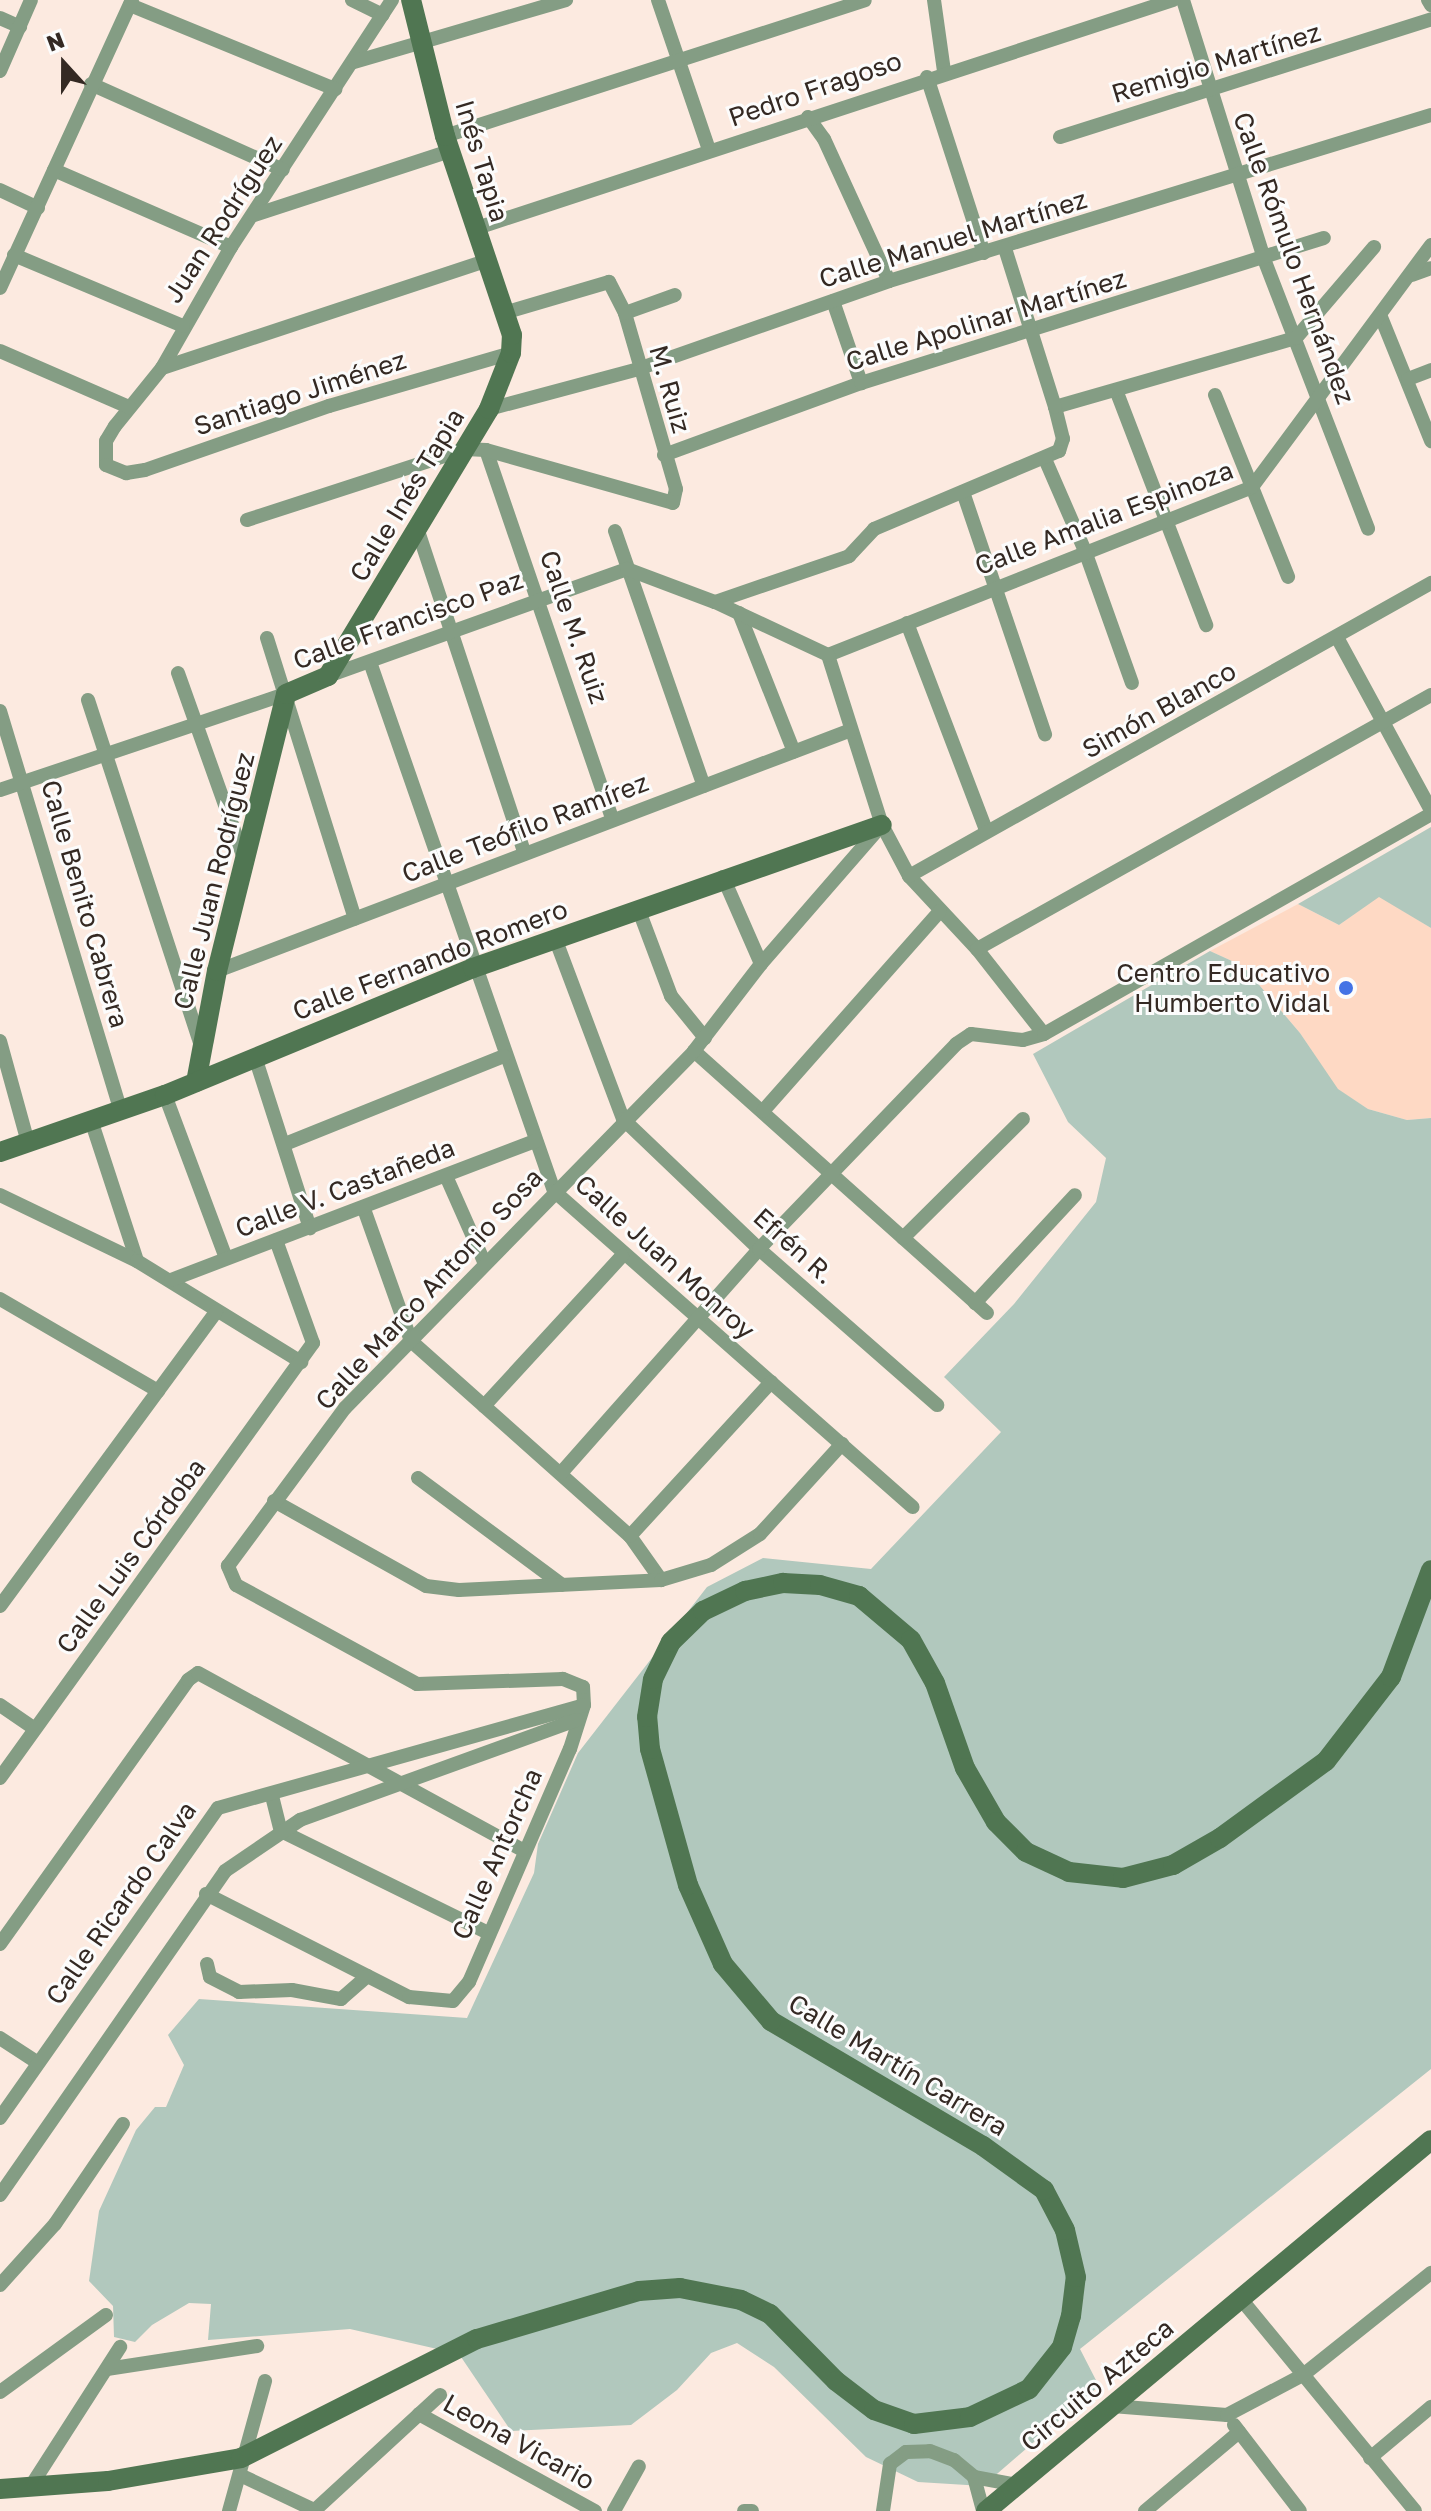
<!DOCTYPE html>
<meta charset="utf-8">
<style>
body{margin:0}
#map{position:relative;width:1431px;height:2511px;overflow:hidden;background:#fceae0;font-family:"Golos Text",sans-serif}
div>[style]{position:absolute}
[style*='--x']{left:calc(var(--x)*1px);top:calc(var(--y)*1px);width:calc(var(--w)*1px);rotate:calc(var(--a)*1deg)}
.built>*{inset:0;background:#fed9c4}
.green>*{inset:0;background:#b1c8bd}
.street>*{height:14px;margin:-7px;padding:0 7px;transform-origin:7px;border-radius:7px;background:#849d84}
.secondary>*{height:20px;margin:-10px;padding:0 10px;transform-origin:10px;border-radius:10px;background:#507652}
.dots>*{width:22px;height:22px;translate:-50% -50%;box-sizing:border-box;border:4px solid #fcfcfc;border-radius:50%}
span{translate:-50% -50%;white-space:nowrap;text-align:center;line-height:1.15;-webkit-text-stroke:6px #fcfcfc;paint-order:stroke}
.street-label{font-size:26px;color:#342923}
.poi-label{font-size:26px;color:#342923}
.right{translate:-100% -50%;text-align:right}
.north{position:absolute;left:24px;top:24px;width:80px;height:80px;-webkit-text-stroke:6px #fcfcfc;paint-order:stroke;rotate:339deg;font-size:22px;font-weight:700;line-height:32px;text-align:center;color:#342923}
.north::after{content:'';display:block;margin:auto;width:28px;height:36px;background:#342923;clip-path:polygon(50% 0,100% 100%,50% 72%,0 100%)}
</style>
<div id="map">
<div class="built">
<div style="clip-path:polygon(1379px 896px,1431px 928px,1431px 1118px,1407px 1120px,1368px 1109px,1337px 1089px,1300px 1033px,1243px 966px,1210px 951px,1298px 904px,1339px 925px)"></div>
</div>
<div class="green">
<div style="clip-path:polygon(1431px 827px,1431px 928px,1379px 897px,1339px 925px,1298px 904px)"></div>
<div style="clip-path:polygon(1210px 951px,1243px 966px,1300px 1033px,1338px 1089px,1368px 1109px,1407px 1120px,1431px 1118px,1431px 2069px,1080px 2349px,1099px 2386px,983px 2486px,918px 2482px,866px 2457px,774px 2367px,737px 2343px,711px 2353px,677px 2390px,631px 2425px,511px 2431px,459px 2354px,350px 2329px,208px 2340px,211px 2304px,189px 2303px,152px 2325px,135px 2342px,114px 2337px,113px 2306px,89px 2281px,99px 2211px,136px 2130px,155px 2107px,166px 2107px,184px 2065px,168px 2035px,199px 1999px,467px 2018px,534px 1873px,538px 1844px,578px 1753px,707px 1587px,763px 1558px,871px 1569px,1001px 1432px,944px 1377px,1014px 1304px,1096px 1202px,1106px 1158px,1068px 1122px,1033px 1054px)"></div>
</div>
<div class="street">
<div style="--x:352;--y:0;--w:34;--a:26"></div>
<div style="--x:392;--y:0;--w:295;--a:123.1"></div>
<div style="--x:231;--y:247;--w:139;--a:119.7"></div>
<div style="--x:162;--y:368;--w:75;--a:129"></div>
<div style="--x:115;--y:426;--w:17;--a:121"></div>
<div style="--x:106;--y:441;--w:24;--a:90"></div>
<div style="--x:106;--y:465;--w:22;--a:22"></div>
<div style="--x:126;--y:473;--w:19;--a:-9"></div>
<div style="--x:145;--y:470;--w:195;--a:-19.2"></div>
<div style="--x:329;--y:406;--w:190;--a:-16.2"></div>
<div style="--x:658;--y:0;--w:158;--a:71.2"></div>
<div style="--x:934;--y:0;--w:72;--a:82"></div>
<div style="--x:1183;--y:0;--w:271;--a:72.6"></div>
<div style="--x:1264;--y:259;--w:289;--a:68.9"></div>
<div style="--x:1428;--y:0;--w:6;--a:59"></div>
<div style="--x:130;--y:5;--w:222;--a:22.3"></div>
<div style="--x:0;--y:18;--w:22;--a:24"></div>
<div style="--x:354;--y:62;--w:221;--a:-16.3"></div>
<div style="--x:0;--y:71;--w:77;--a:-66.4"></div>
<div style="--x:927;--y:77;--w:185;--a:72.1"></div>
<div style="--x:91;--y:84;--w:210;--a:24.1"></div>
<div style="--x:808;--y:117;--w:27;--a:54"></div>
<div style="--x:824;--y:139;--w:156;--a:65.4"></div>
<div style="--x:445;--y:136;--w:441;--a:-17.9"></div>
<div style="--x:1060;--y:137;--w:389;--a:-17.6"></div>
<div style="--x:54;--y:170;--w:193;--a:23.5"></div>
<div style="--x:0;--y:190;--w:42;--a:25.3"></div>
<div style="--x:254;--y:215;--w:206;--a:-18.1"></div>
<div style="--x:474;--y:229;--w:736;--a:-18.14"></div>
<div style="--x:14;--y:255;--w:183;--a:22.8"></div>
<div style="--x:1412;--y:275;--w:20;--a:-20"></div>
<div style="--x:0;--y:288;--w:317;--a:-65.4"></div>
<div style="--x:833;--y:301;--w:87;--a:71.1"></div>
<div style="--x:625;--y:313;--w:53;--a:-19.8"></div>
<div style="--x:1381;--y:317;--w:134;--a:68"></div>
<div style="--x:0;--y:351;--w:141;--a:23.5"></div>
<div style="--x:162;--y:368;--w:341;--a:-18.3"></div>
<div style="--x:1408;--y:379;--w:25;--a:-21"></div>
<div style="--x:1116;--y:390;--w:252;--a:69"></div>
<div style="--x:1215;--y:395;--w:196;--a:68.1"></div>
<div style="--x:1055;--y:407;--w:251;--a:-16"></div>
<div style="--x:1296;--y:338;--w:120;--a:-49.4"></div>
<div style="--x:489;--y:409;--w:154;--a:-15"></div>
<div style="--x:638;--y:369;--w:266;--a:-19.3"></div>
<div style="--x:889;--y:281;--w:567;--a:-17.03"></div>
<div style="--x:486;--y:450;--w:391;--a:71.1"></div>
<div style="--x:664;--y:455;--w:210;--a:-20.1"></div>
<div style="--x:861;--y:383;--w:485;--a:-17.4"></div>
<div style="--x:1045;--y:459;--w:100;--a:66.5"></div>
<div style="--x:1085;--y:551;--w:140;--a:70.4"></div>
<div style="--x:963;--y:492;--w:256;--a:71.3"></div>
<div style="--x:247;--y:520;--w:229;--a:-18"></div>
<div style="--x:465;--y:449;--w:21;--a:3"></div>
<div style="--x:486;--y:450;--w:194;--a:15.8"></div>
<div style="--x:673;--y:503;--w:14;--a:-78"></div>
<div style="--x:676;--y:489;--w:183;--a:-106.2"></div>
<div style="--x:625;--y:313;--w:35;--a:-117"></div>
<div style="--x:609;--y:282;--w:109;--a:163.6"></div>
<div style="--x:417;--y:528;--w:343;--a:71.7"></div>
<div style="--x:615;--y:531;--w:270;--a:70.8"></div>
<div style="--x:715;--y:602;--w:142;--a:-18.9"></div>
<div style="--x:849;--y:556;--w:37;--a:-47"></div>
<div style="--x:874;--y:529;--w:201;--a:-22.9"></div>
<div style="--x:1059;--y:451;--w:13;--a:-72"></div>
<div style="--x:1063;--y:439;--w:33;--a:-104"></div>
<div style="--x:1055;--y:407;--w:167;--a:-107.5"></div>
<div style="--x:739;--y:613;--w:149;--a:68.4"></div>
<div style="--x:907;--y:623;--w:222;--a:69.1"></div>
<div style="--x:267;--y:638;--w:294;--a:72.6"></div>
<div style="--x:1338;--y:639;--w:195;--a:61.5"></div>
<div style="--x:828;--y:655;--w:456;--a:-21.6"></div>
<div style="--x:1252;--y:487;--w:301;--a:-53.5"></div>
<div style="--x:828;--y:655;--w:178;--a:72.4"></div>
<div style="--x:882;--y:825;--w:58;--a:62.1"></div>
<div style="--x:909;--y:876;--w:100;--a:47"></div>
<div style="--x:977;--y:949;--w:108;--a:51.8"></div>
<div style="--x:370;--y:662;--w:560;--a:70.82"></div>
<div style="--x:554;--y:1191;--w:478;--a:41.4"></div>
<div style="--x:178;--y:673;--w:200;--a:70.4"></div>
<div style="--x:328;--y:676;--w:318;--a:-19.7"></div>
<div style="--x:627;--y:569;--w:94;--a:20.6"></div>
<div style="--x:715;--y:602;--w:125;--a:25.1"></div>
<div style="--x:88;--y:700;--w:363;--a:71.9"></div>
<div style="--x:0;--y:711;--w:419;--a:73.2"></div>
<div style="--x:0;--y:790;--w:302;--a:-18.6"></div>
<div style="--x:909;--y:876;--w:599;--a:-29.31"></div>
<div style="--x:723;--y:877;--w:95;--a:66.4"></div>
<div style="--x:638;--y:908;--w:94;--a:69.4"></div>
<div style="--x:671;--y:996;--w:54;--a:51"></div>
<div style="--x:555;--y:938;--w:193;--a:69.4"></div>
<div style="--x:623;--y:1119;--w:188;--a:43.7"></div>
<div style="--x:759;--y:1249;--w:237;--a:41.2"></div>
<div style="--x:977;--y:949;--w:520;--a:-29.23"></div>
<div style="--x:217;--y:971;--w:678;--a:-20.81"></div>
<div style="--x:0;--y:1041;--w:106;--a:74.6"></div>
<div style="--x:694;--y:1051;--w:393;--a:41.8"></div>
<div style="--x:255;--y:1057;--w:180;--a:72.2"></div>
<div style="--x:165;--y:1095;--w:174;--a:69.5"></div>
<div style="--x:763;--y:1111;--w:267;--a:-48.5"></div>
<div style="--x:91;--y:1120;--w:148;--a:71.9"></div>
<div style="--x:285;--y:1144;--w:236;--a:-21.9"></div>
<div style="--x:446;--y:1176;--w:96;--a:66.1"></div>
<div style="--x:0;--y:1195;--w:152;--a:25.7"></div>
<div style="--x:137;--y:1261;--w:193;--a:31.6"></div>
<div style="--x:364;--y:1209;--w:140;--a:70.4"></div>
<div style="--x:411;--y:1341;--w:293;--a:41.7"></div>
<div style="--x:630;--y:1536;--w:54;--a:54.8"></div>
<div style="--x:903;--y:1238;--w:169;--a:-44.8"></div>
<div style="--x:171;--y:1280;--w:390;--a:-20.9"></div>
<div style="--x:0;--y:1299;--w:183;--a:30.2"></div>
<div style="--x:975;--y:1303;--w:147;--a:-47.2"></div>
<div style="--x:484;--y:1406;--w:204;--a:-47.4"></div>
<div style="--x:561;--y:1473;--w:299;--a:-48.5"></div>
<div style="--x:759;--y:1249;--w:284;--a:-46.1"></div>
<div style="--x:956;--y:1044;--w:18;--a:-34"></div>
<div style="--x:971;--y:1034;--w:52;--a:6.6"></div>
<div style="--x:1023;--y:1040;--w:22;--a:-16"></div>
<div style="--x:1044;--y:1034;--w:445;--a:-29.6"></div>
<div style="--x:418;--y:1478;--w:179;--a:36.6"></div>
<div style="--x:274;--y:1501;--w:174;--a:29.2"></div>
<div style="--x:426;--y:1586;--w:33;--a:7"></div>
<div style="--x:459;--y:1590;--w:202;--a:-2.8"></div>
<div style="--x:661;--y:1580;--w:52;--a:-16.7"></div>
<div style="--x:711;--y:1565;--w:58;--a:-32.3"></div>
<div style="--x:760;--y:1534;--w:122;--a:-47.7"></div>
<div style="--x:630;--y:1536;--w:209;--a:-47.5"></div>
<div style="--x:0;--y:1606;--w:365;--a:-53.7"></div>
<div style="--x:0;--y:1705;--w:42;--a:34.4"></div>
<div style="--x:0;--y:1778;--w:536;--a:-54.26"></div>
<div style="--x:313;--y:1343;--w:109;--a:-109.8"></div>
<div style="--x:272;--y:1796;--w:36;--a:76"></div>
<div style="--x:281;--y:1831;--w:231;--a:26.2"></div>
<div style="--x:206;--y:1894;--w:228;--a:26.9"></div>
<div style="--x:409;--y:1997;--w:44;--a:5.2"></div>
<div style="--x:453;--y:2001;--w:25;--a:-50"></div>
<div style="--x:469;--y:1982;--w:254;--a:-66.6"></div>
<div style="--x:570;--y:1749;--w:46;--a:-72.3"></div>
<div style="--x:584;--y:1705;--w:18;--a:-93"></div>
<div style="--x:583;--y:1687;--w:22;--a:-158"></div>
<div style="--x:563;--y:1679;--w:146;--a:178"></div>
<div style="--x:417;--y:1684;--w:206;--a:-151.3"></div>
<div style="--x:236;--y:1585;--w:21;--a:-113"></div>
<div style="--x:228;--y:1566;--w:197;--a:-53.5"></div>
<div style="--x:345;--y:1408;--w:499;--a:-45.6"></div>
<div style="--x:694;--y:1051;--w:110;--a:-52.4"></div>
<div style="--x:761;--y:964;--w:181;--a:-49"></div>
<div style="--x:0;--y:1944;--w:324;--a:-54.5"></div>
<div style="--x:188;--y:1680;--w:12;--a:-35"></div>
<div style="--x:198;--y:1673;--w:369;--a:28.6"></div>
<div style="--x:207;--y:1964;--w:13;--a:77"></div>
<div style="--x:210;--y:1977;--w:33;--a:27"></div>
<div style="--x:239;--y:1992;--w:53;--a:-2.2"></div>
<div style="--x:292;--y:1990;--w:50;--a:10.4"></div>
<div style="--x:341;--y:1999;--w:35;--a:-41"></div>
<div style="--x:0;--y:2038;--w:45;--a:33.3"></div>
<div style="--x:0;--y:2118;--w:379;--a:-54.9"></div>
<div style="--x:218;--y:1808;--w:380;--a:-15.7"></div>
<div style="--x:0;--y:2195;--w:394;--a:-55.2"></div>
<div style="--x:225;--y:1871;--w:91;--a:-34.2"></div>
<div style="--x:300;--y:1820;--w:294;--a:-19.9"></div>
<div style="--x:0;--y:2285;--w:82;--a:-48"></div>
<div style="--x:55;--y:2224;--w:121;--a:-55.8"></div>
<div style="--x:1241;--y:2299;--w:274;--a:50.6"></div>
<div style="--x:107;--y:2369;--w:152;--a:-8.7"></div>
<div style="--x:0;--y:2392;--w:131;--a:-36"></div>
<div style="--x:1112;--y:2406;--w:115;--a:4.5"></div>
<div style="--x:1227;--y:2415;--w:86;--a:-27.8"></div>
<div style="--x:1303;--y:2375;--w:164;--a:-38.6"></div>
<div style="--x:419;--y:2414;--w:201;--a:28.9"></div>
<div style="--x:1234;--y:2425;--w:108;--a:52.5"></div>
<div style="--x:1370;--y:2458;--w:80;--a:-39.9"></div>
<div style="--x:240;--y:2475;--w:84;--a:25.3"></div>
<div style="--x:974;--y:2477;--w:44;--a:10.5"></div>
<div style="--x:29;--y:2489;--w:169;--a:-57.3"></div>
<div style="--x:315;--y:2510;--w:170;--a:-42.6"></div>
<div style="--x:229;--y:2511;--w:135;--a:-74.5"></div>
<div style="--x:614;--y:2511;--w:51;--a:-60.9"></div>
<div style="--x:744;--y:2511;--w:8;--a:0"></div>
<div style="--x:883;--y:2511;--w:48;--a:-81.5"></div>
<div style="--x:890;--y:2464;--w:20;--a:-37"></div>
<div style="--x:906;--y:2452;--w:24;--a:-2"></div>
<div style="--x:930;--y:2451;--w:26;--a:21"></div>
<div style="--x:954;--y:2460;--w:26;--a:40"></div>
<div style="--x:974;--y:2477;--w:35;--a:75"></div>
<div style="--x:1145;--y:2511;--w:123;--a:-40"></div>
</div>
<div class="secondary">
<div style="--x:196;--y:1082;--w:113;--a:-79.3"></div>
<div style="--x:217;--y:971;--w:285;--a:-76"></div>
<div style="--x:286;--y:694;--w:46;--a:-23.2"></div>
<div style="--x:328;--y:676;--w:312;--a:-58.9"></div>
<div style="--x:489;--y:409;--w:60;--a:-68.6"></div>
<div style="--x:511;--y:353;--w:18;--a:-87"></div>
<div style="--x:512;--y:335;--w:210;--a:-108.6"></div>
<div style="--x:445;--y:136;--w:140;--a:-104"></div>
<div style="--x:0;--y:1152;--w:175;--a:-19.1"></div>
<div style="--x:165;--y:1095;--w:333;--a:-22.4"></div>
<div style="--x:473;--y:968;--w:433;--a:-19.3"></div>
<div style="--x:0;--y:2489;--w:108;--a:-4.2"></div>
<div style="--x:108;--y:2481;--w:135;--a:-9.8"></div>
<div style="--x:241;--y:2458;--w:264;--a:-26.8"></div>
<div style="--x:477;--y:2339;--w:169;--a:-16.5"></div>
<div style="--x:639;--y:2291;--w:41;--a:-4.2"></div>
<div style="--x:680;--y:2288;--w:62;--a:11.1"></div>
<div style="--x:741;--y:2300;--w:32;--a:26"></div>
<div style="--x:770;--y:2314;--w:94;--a:45.4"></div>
<div style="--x:836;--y:2381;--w:48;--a:37.3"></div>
<div style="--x:874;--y:2410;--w:42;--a:19.3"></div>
<div style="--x:914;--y:2424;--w:56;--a:-7.1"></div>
<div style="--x:970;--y:2417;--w:65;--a:-25.4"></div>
<div style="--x:1029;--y:2389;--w:53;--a:-51.8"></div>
<div style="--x:1062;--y:2347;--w:32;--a:-74"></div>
<div style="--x:1071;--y:2316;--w:39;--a:-83"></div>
<div style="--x:1076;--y:2277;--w:48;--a:-103.2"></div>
<div style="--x:1065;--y:2230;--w:45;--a:-117.7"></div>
<div style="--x:1044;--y:2190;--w:75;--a:-144.2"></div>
<div style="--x:983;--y:2146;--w:246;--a:-149.5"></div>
<div style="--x:771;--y:2021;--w:75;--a:-130.1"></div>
<div style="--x:723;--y:1964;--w:86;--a:-113.9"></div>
<div style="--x:688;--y:1885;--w:141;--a:-105.6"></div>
<div style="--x:650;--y:1749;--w:32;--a:-95"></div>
<div style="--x:647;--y:1717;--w:38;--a:-81"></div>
<div style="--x:653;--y:1679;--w:41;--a:-64.1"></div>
<div style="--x:671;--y:1642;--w:45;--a:-44.1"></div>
<div style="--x:703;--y:1611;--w:47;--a:-25.5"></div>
<div style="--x:745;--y:1591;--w:39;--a:-12"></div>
<div style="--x:783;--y:1583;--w:37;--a:3"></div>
<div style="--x:820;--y:1585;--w:41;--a:15.8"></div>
<div style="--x:859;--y:1596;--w:68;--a:40.2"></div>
<div style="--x:911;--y:1640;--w:49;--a:60.8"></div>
<div style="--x:935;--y:1683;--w:90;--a:70.6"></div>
<div style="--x:965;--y:1768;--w:62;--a:60.1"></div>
<div style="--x:996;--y:1822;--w:42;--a:45"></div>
<div style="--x:1026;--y:1852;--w:47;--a:24.9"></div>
<div style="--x:1069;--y:1872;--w:54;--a:6.3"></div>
<div style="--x:1123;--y:1878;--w:52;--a:-14.6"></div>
<div style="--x:1173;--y:1865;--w:54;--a:-29.9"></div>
<div style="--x:1220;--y:1838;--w:131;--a:-36"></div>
<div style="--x:1326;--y:1761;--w:106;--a:-52.3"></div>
<div style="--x:1391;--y:1677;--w:114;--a:-69.5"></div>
<div style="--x:986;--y:2511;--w:579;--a:-39.82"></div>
</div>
<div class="dots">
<div style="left:1346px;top:988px;background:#4473e5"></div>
</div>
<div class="street-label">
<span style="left:1216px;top:63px;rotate:-17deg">Remigio Martínez</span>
<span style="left:815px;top:89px;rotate:-19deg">Pedro Fragoso</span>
<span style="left:482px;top:161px;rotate:73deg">Inés Tapia</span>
<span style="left:223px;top:219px;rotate:-57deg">Juan Rodríguez</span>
<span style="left:953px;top:239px;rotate:-17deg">Calle Manuel Martínez</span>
<span style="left:1294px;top:258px;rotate:70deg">Calle Rómulo Hernández</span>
<span style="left:986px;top:320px;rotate:-17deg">Calle Apolinar Martínez</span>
<span style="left:670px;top:389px;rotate:74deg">M. Ruiz</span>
<span style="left:300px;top:393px;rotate:-18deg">Santiago Jiménez</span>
<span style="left:407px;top:495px;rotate:-59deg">Calle Inés Tapia</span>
<span style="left:1104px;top:518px;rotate:-21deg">Calle Amalia Espinoza</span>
<span style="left:408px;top:620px;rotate:-20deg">Calle Francisco Paz</span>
<span style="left:574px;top:627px;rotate:71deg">Calle M. Ruiz</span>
<span style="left:1159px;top:710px;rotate:-29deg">Simón Blanco</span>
<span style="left:525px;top:828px;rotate:-21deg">Calle Teófilo Ramírez</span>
<span style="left:214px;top:881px;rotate:-76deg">Calle Juan Rodríguez</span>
<span style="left:85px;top:904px;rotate:74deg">Calle Benito Cabrera</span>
<span style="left:430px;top:960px;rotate:-21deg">Calle Fernando Romero</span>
<span style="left:345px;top:1188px;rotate:-21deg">Calle V. Castañeda</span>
<span style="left:794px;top:1246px;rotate:42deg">Efrén R.</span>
<span style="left:665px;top:1257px;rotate:42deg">Calle Juan Monroy</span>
<span style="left:429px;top:1289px;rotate:-47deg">Calle Marco Antonio Sosa</span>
<span style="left:131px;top:1556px;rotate:-54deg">Calle Luis Córdoba</span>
<span style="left:497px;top:1854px;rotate:-66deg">Calle Antorcha</span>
<span style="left:121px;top:1903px;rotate:-55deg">Calle Ricardo Calva</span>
<span style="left:898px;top:2065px;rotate:31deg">Calle Martín Carrera</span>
<span style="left:1097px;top:2385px;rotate:-40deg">Circuito Azteca</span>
<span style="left:519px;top:2442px;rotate:29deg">Leona Vicario</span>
</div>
<div class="poi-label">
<span class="right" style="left:1330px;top:988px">Centro Educativo<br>Humberto Vidal</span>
</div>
<div class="north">N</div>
</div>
